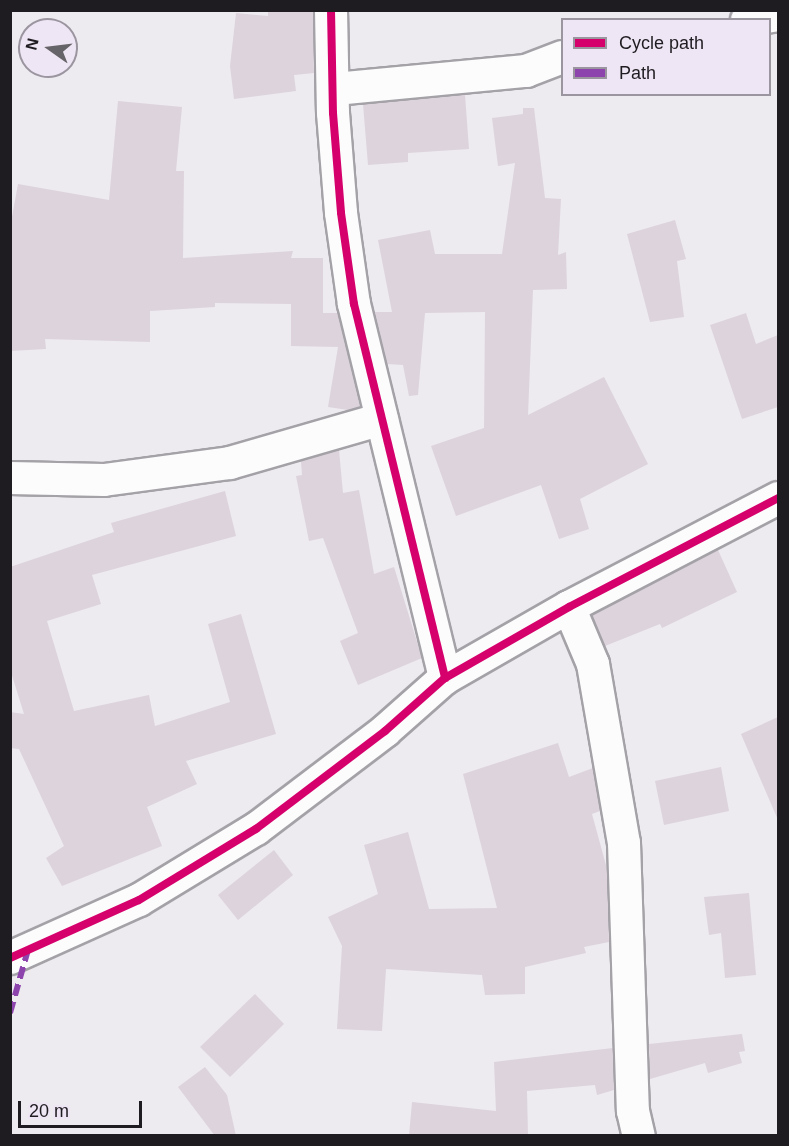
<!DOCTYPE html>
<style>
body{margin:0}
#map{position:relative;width:789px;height:1146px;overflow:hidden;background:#edeaf0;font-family:Arial,sans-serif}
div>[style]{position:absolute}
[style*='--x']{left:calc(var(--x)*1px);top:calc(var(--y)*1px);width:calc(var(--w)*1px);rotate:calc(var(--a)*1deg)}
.building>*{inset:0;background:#ddd3dd}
.roads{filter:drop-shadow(2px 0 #a4a1a7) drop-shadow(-2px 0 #a4a1a7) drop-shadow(0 2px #a4a1a7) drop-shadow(0 -2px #a4a1a7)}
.street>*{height:32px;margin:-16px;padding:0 16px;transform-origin:16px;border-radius:16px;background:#fcfcfd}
.quiet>*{height:6px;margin-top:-3px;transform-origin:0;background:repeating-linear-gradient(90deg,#8e44ad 0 12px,transparent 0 18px)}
.cycleway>*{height:8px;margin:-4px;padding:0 4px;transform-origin:4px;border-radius:4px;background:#d6006c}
span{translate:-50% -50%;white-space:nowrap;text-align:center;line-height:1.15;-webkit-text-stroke:6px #eee6f4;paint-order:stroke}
.frame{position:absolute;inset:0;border:12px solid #1f1c21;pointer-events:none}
.legend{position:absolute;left:561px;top:18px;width:210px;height:78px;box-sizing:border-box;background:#eee6f4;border:2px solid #9b95a0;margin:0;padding:8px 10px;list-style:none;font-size:18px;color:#1f1c21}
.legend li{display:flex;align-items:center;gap:12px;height:30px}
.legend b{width:30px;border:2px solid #9b95a0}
.north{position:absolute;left:18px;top:18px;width:60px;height:60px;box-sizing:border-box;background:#eee6f4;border:2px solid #9b95a0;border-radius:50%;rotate:284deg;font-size:16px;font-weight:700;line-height:24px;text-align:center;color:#1f1c21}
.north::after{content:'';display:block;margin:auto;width:21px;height:27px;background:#676469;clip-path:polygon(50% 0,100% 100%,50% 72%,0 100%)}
.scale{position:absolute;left:18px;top:1101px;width:124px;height:27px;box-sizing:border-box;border:3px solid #1f1c21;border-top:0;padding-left:8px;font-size:18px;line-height:21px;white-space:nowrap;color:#1f1c21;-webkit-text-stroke:4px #eee6f4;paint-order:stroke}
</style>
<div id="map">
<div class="building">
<div style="clip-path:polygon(268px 10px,313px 10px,314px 73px,294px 75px,296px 91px,234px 99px,230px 66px,236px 13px,268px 16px)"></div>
<div style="clip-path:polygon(465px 95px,469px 149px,408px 153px,408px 162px,368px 165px,363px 104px)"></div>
<div style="clip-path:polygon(118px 101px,182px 107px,176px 171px,184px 171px,183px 258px,293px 251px,291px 258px,323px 258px,323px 313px,338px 313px,360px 407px,348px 410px,328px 407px,338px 347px,291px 346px,291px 304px,215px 303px,215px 307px,150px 311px,150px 342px,45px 339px,46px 349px,10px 351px,10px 228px,18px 184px,109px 200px)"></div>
<div style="clip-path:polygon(523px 108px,534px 108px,545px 198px,561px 199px,558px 255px,566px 252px,567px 289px,533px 290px,528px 415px,604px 377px,648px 464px,580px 499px,589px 529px,559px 539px,541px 485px,456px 516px,431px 446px,484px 428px,485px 312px,425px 313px,418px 395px,409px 396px,403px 365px,387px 364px,375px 312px,392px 312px,378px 240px,430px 230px,435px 254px,502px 254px,515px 163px,498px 166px,492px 118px,523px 114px)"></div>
<div style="clip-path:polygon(675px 220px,686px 259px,677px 261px,684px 317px,650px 322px,627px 234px)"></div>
<div style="clip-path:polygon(746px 313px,756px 344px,778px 335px,778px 407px,742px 419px,710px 325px)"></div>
<div style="clip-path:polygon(339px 450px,343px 493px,359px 490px,374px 574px,394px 567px,422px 658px,358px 685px,340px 641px,358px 633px,323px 538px,309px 541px,296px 476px,302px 475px,301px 461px)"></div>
<div style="clip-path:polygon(225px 491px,236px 536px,92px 575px,101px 604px,47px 621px,74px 711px,149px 695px,155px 726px,230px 702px,208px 624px,241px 614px,276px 734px,186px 761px,197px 784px,147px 807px,162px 846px,62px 886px,46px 858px,64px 846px,19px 749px,10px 748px,10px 712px,24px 714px,10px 669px,10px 567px,114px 532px,111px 523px)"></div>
<div style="clip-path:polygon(718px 550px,737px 592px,662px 628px,660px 624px,605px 646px,592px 615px)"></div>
<div style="clip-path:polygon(778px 717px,778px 820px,741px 734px)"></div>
<div style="clip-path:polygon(558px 743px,569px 777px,593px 768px,600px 811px,592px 814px,607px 869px,609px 942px,584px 947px,586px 953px,525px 967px,525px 994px,485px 995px,482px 975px,386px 969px,382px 1031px,337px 1029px,342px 946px,328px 917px,378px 894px,364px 845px,408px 832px,429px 909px,497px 908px,463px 774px)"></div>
<div style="clip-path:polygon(721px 767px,729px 811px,664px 825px,655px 781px)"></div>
<div style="clip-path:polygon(274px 850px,293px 875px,238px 920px,218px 895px)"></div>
<div style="clip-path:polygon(749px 893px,756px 975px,725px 978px,721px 933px,709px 935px,704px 897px)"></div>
<div style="clip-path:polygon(255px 994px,284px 1024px,230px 1077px,200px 1047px)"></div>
<div style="clip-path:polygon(742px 1034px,745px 1051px,739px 1052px,742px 1063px,708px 1073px,705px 1063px,650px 1079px,649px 1044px)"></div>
<div style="clip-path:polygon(613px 1048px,614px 1090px,597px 1095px,595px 1085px,527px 1091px,528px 1136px,409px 1136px,412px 1102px,496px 1111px,494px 1062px)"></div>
<div style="clip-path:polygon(205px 1067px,227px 1095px,236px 1136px,215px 1136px,178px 1087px)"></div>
</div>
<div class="roads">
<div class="street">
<div style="--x:331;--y:10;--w:103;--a:88.9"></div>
<div style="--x:333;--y:113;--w:100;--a:85.4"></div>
<div style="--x:341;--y:213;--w:92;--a:81.9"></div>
<div style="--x:354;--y:304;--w:385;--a:76.3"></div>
<div style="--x:747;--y:20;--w:31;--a:-9"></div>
<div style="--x:335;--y:89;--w:192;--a:-5.4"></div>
<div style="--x:526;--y:71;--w:39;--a:-21"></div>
<div style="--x:10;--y:478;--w:94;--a:1.2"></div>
<div style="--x:104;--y:480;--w:127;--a:-7.7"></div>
<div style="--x:230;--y:463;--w:158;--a:-16.1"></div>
<div style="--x:569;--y:607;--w:62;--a:67.2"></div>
<div style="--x:593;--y:664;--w:182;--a:80.2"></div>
<div style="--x:624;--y:843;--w:268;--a:88.1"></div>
<div style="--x:633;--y:1111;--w:26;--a:77"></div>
<div style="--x:10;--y:958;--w:141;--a:-24.2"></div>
<div style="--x:139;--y:900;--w:137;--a:-31.3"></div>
<div style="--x:256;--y:829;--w:162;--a:-37.2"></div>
<div style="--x:385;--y:731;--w:80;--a:-41.5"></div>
<div style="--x:445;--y:678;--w:143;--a:-29.8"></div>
<div style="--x:569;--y:607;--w:236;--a:-27.5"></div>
</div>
</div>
<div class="quiet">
<div style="--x:10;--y:1013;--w:66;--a:-74.1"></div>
</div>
<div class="cycleway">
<div style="--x:331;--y:10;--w:103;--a:88.9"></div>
<div style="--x:333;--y:113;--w:100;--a:85.4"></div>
<div style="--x:341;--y:213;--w:92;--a:81.9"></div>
<div style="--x:354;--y:304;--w:385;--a:76.3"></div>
<div style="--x:10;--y:958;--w:141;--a:-24.2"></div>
<div style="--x:139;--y:900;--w:137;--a:-31.3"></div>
<div style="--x:256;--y:829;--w:162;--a:-37.2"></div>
<div style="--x:385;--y:731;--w:80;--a:-41.5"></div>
<div style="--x:445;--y:678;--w:143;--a:-29.8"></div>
<div style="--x:569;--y:607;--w:236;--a:-27.5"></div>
</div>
<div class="frame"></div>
<ul class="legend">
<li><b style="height:8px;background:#d6006c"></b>Cycle path</li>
<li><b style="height:8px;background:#8e44ad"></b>Path</li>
</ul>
<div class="north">N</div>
<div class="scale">20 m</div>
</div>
